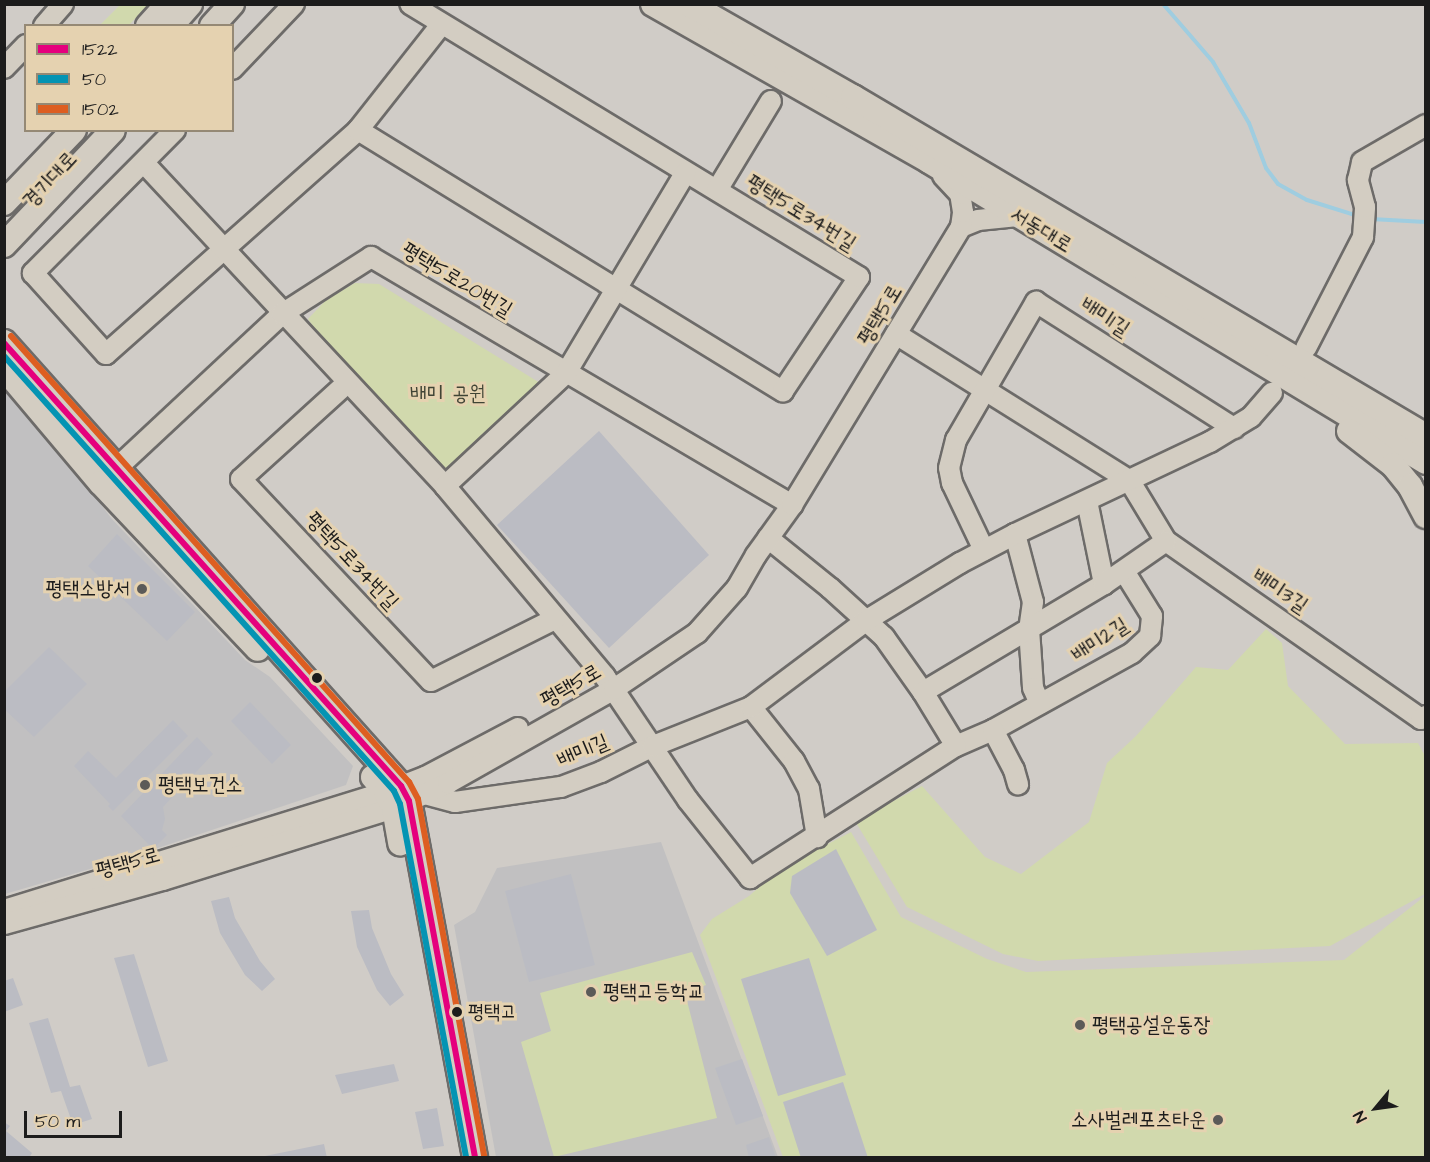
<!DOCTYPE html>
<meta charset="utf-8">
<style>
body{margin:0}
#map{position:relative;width:1430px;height:1162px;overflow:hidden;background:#d0ccc7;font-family:"Architects Daughter","Poor Story",sans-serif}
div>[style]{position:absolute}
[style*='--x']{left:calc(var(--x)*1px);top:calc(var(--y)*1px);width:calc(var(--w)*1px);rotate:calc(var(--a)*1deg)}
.built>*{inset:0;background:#c1c0c1}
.green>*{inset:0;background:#d1d9ad}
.stream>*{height:4px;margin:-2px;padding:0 2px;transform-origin:2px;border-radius:2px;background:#9fcde0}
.building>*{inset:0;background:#bbbcc3}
.roads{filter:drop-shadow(2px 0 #6d6b69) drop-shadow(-2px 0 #6d6b69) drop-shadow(0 2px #6d6b69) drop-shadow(0 -2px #6d6b69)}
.minor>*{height:20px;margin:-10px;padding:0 10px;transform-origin:10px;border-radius:10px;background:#d3cdc2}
.major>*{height:24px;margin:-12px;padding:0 12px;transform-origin:12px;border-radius:12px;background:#d3cdc2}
.bus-1>*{height:6px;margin:-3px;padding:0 3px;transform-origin:3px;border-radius:3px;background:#e5007d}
.bus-2>*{height:6px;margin:-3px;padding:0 3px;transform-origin:3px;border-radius:3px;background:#0494b3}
.bus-3>*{height:6px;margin:-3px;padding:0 3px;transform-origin:3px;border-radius:3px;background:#dd5e21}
.dots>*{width:16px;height:16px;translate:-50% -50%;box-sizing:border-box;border:3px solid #e5d2b0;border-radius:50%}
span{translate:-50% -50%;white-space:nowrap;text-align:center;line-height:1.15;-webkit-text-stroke:6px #e5d2b0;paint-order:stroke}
.bus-label{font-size:20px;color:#1c1c1c}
.left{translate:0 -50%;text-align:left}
.street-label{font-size:21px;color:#1c1c1c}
.park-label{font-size:21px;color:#404435}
.poi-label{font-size:21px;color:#1c1c1c}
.right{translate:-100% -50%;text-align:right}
.frame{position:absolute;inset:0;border:6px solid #1c1c1c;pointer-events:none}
.legend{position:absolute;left:24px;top:24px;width:210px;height:108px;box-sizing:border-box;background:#e5d2b0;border:2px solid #958975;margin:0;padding:8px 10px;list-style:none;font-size:18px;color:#1c1c1c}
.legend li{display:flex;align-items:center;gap:12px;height:30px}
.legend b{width:30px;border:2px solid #958975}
.north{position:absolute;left:1346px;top:1078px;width:60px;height:60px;-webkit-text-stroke:4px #e5d2b0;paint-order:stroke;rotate:241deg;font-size:16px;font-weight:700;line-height:24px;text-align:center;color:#1c1c1c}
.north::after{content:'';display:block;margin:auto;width:21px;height:27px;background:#1c1c1c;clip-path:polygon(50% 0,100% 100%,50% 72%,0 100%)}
.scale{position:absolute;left:24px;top:1111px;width:98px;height:27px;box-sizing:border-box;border:3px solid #1c1c1c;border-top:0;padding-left:8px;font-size:18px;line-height:21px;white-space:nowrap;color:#1c1c1c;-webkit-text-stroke:4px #e5d2b0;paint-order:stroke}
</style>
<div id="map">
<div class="built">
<div style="clip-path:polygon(4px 388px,73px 467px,111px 518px,245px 660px,270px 677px,353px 766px,346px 785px,134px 856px,5px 894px)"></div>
<div style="clip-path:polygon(661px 842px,778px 1157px,496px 1157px,454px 925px,475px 912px,497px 868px)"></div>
</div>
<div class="green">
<div style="clip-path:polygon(120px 5px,148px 5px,129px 25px,100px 25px)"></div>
<div style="clip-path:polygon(355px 283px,379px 284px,540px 383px,452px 472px,439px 473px,328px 348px,308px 319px,326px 300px)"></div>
<div style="clip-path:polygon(1266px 629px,1282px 643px,1288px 686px,1345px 744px,1418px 743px,1425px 756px,1425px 894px,1330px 946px,1038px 961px,1003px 954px,907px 907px,855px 821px,922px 786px,985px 857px,1021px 874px,1089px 822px,1107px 763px,1136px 736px,1196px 667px,1228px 670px)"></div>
<div style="clip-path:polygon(851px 832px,901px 917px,987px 959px,1026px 972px,1344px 960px,1425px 896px,1425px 1157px,783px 1157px,700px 935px,712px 919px,749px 896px,781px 868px)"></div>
<div style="clip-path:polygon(692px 952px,706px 985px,685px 993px,717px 1118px,554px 1157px,521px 1042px,551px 1031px,540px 993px)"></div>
</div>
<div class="stream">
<div style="--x:1163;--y:4;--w:77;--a:49.2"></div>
<div style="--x:1213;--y:62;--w:71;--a:59.5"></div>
<div style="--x:1249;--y:123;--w:48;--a:69.3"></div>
<div style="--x:1266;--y:168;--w:20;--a:53"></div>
<div style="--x:1278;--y:184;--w:33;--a:29"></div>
<div style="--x:1307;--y:200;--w:53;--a:17.4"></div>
<div style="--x:1371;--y:219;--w:55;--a:3.1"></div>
</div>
<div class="building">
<div style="clip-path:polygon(599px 431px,709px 555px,609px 648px,497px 525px)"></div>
<div style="clip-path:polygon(117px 534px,195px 612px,167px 641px,88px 566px)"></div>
<div style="clip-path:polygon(49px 647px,87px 684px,34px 737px,4px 709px,4px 692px)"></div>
<div style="clip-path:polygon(250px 702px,291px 745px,272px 764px,231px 721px)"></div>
<div style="clip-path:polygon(173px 720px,188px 736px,113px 811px,108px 806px,110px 804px,74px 766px,88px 751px,116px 778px)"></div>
<div style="clip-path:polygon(197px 737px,213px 754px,163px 807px,165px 819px,162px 830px,167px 835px,153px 849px,121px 816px)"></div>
<div style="clip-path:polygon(836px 849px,877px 930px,827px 956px,790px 893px,792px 876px)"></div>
<div style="clip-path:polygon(571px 874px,595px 965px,529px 982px,505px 891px)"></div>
<div style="clip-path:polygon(229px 897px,235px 918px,260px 961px,275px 979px,262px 991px,245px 975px,220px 933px,211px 901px)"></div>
<div style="clip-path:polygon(369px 910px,372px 928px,391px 974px,404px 995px,390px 1006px,377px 990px,357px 947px,351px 911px)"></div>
<div style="clip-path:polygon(134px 954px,168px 1061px,148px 1067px,114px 958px)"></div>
<div style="clip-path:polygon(809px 958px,846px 1075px,778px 1096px,741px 979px)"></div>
<div style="clip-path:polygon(13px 978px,23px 1005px,4px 1012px,4px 981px)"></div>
<div style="clip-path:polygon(48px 1018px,70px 1087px,80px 1085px,92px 1119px,73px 1125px,61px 1091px,51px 1093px,29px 1023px)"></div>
<div style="clip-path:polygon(742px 1059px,763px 1116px,736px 1125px,715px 1068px)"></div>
<div style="clip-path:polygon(394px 1064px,399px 1081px,342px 1094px,335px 1075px)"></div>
<div style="clip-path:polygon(843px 1082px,868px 1158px,801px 1158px,783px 1102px)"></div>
<div style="clip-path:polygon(437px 1108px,444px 1146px,423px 1149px,415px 1112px)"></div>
<div style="clip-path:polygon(4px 1122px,10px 1126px,6px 1131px,32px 1153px,29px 1158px,4px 1158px)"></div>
<div style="clip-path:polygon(769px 1137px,776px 1158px,749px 1158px,746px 1145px)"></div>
<div style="clip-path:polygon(324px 1144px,327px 1158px,265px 1158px,265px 1156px)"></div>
</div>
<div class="roads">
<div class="minor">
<div style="--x:44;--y:26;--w:29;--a:-49"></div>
<div style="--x:4;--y:68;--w:32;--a:-46"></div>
<div style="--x:232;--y:69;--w:90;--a:-46.4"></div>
<div style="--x:175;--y:130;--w:202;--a:134.8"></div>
<div style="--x:33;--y:273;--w:109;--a:48"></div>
<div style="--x:106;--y:354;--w:337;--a:-41.6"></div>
<div style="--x:358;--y:130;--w:134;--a:-51.7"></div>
<div style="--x:358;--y:130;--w:499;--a:31.6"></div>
<div style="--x:783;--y:391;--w:137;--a:-56.3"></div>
<div style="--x:859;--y:277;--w:525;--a:-148.7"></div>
<div style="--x:144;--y:163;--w:442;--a:47"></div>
<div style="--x:445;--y:486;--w:249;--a:50"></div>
<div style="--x:605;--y:677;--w:148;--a:56"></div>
<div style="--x:688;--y:800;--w:100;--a:51.5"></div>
<div style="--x:750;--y:878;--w:245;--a:-32.7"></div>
<div style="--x:956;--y:746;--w:40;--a:-23.4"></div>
<div style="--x:993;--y:730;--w:159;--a:-29"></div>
<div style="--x:1132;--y:653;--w:25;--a:-43"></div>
<div style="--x:1150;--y:636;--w:20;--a:-84"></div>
<div style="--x:1152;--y:616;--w:53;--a:-121.9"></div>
<div style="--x:717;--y:190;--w:104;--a:-58.8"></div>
<div style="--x:961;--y:227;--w:18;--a:-22"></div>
<div style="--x:978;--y:220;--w:40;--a:-5.7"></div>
<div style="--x:896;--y:334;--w:275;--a:32.1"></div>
<div style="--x:1129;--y:480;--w:71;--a:58.8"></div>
<div style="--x:1166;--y:541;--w:311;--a:34.9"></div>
<div style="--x:1421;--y:719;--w:6;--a:-31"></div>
<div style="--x:1306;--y:348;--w:125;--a:-62.8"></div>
<div style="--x:1363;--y:237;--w:30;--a:-86"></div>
<div style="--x:1365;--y:207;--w:28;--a:-105"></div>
<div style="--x:1358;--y:180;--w:18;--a:-77"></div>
<div style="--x:1362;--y:162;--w:74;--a:-30"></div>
<div style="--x:347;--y:383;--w:143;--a:137.8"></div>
<div style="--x:241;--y:479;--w:277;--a:46.8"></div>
<div style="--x:431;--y:681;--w:139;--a:-26.6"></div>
<div style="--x:106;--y:478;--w:241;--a:-43"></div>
<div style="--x:282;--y:314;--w:106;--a:-32.6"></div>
<div style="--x:371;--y:257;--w:489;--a:30.5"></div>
<div style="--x:445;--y:486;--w:166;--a:-43"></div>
<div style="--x:566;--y:373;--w:233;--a:-59.2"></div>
<div style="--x:1087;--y:501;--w:85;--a:78.4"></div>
<div style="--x:1015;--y:534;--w:70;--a:75.2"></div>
<div style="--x:1033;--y:602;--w:27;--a:98"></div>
<div style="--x:1029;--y:629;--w:59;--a:86.1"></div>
<div style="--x:1033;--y:688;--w:17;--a:66"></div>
<div style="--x:768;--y:538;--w:80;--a:38.9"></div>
<div style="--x:830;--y:588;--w:73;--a:42.2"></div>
<div style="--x:884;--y:637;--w:67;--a:54.7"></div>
<div style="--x:923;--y:692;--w:63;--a:58.6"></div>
<div style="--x:984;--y:550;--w:74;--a:-115.5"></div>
<div style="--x:952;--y:483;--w:15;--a:-101"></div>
<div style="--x:949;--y:468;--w:29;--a:-76"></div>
<div style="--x:956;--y:440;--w:160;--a:-59.9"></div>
<div style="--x:1036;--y:302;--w:235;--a:32.5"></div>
<div style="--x:923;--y:692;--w:211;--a:-30.8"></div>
<div style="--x:1104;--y:584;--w:75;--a:-34.7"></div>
<div style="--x:751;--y:707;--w:69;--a:51.5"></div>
<div style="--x:794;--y:761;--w:32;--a:62"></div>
<div style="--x:809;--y:789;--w:49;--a:80.5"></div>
<div style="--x:993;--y:730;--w:45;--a:62.3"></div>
<div style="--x:1014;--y:770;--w:15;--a:74"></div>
<div style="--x:425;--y:794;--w:31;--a:15"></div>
<div style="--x:455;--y:802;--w:107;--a:-8.1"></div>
<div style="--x:561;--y:787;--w:43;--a:-20.6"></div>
<div style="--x:601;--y:772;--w:58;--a:-26.6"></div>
<div style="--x:653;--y:746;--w:105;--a:-21.7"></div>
<div style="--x:751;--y:707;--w:145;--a:-36.9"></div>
<div style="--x:867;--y:620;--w:109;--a:-31.5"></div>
<div style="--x:960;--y:563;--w:62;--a:-27.8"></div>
<div style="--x:1015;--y:534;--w:216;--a:-25.3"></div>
<div style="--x:1210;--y:442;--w:48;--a:-31.4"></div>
<div style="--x:1251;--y:417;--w:32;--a:-49"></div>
<div style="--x:4;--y:910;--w:400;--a:-17.2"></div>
<div style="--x:386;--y:792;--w:42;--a:-21"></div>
<div style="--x:425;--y:777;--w:105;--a:-27.8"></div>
<div style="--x:4;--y:924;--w:165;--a:-15.5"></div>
<div style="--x:163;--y:880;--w:242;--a:-17.3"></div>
<div style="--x:394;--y:808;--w:60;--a:-24.8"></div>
<div style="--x:448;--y:783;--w:191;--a:-29.5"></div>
<div style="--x:614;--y:689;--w:100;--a:-34"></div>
<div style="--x:697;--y:633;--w:60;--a:-48.4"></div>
<div style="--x:737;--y:588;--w:38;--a:-60"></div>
<div style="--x:756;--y:555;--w:62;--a:-54.2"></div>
<div style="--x:792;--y:505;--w:325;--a:-58.7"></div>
<div style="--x:961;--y:227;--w:15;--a:-82"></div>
<div style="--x:963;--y:212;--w:18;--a:-99"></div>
<div style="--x:960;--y:194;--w:25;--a:-133"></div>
</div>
<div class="major">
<div style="--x:653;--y:4;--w:318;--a:29.6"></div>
<div style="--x:929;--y:161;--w:581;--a:31.2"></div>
<div style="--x:689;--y:4;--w:189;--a:29.6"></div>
<div style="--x:853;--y:97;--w:666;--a:30.61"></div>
<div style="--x:148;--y:26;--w:30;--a:-48"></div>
<div style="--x:171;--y:26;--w:29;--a:-49"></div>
<div style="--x:212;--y:26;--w:30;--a:-48"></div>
<div style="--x:4;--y:203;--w:101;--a:-46.2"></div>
<div style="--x:4;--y:245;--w:158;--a:-46.5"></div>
<div style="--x:4;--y:342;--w:596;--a:48.2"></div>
<div style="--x:401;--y:786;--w:17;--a:62"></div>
<div style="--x:409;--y:801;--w:363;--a:79.5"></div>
<div style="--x:4;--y:368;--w:150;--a:49.9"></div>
<div style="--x:101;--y:483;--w:228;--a:46.6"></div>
<div style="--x:1349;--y:431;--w:56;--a:37.7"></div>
<div style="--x:1393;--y:465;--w:27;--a:51"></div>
<div style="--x:1410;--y:486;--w:34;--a:62"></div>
<div style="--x:373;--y:777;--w:20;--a:49"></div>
<div style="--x:386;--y:792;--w:18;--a:63"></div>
<div style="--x:394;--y:808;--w:36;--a:80"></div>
</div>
</div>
<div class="bus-1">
<div style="--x:4;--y:343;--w:595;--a:48.13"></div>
<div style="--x:401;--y:786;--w:17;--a:62"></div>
<div style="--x:409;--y:801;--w:363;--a:79.5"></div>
</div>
<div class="bus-2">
<div style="--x:4;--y:356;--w:584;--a:48.12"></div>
<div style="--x:394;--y:791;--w:14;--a:65"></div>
<div style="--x:400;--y:804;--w:360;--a:79.4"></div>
</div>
<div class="bus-3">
<div style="--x:11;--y:336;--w:598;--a:48.26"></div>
<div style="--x:409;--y:782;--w:19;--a:62"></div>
<div style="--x:418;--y:799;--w:363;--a:79.5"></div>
</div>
<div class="dots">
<div style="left:142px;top:589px;background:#5b5a58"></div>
<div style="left:317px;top:678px;background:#1c1c1c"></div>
<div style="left:145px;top:785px;background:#5b5a58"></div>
<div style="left:591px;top:992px;background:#5b5a58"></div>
<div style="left:457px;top:1012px;background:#1c1c1c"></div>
<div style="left:1080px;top:1025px;background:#5b5a58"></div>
<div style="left:1218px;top:1120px;background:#5b5a58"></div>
</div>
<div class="bus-label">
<span class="left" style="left:468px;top:1012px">평택고</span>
</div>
<div class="street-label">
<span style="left:50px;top:180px;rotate:-47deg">경기대로</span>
<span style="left:801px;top:213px;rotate:32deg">평택5로34번길</span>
<span style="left:1041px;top:230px;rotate:31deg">서동대로</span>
<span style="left:457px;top:280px;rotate:31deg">평택5로20번길</span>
<span style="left:880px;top:315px;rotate:-59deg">평택5로</span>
<span style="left:1105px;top:317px;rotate:33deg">배미1길</span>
<span style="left:352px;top:561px;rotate:47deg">평택5로34번길</span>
<span style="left:1280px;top:591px;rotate:34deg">배미3길</span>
<span style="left:1100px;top:640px;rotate:-33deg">배미2길</span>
<span style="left:571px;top:686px;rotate:-30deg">평택5로</span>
<span style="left:583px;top:751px;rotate:-23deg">배미1길</span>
<span style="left:128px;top:863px;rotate:-15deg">평택5로</span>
</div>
<div class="park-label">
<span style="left:448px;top:394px">배미 공원</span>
</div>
<div class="poi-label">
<span class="right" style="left:130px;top:589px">평택소방서</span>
<span class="left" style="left:158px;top:785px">평택보건소</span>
<span class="left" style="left:603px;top:992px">평택고등학교</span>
<span class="left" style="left:1092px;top:1025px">평택공설운동장</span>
<span class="right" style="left:1206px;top:1120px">소사벌레포츠타운</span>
</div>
<div class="frame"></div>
<ul class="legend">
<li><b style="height:8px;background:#e5007d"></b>1522</li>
<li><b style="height:8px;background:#0494b3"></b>50</li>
<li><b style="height:8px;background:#dd5e21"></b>1502</li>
</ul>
<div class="north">N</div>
<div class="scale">50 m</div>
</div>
